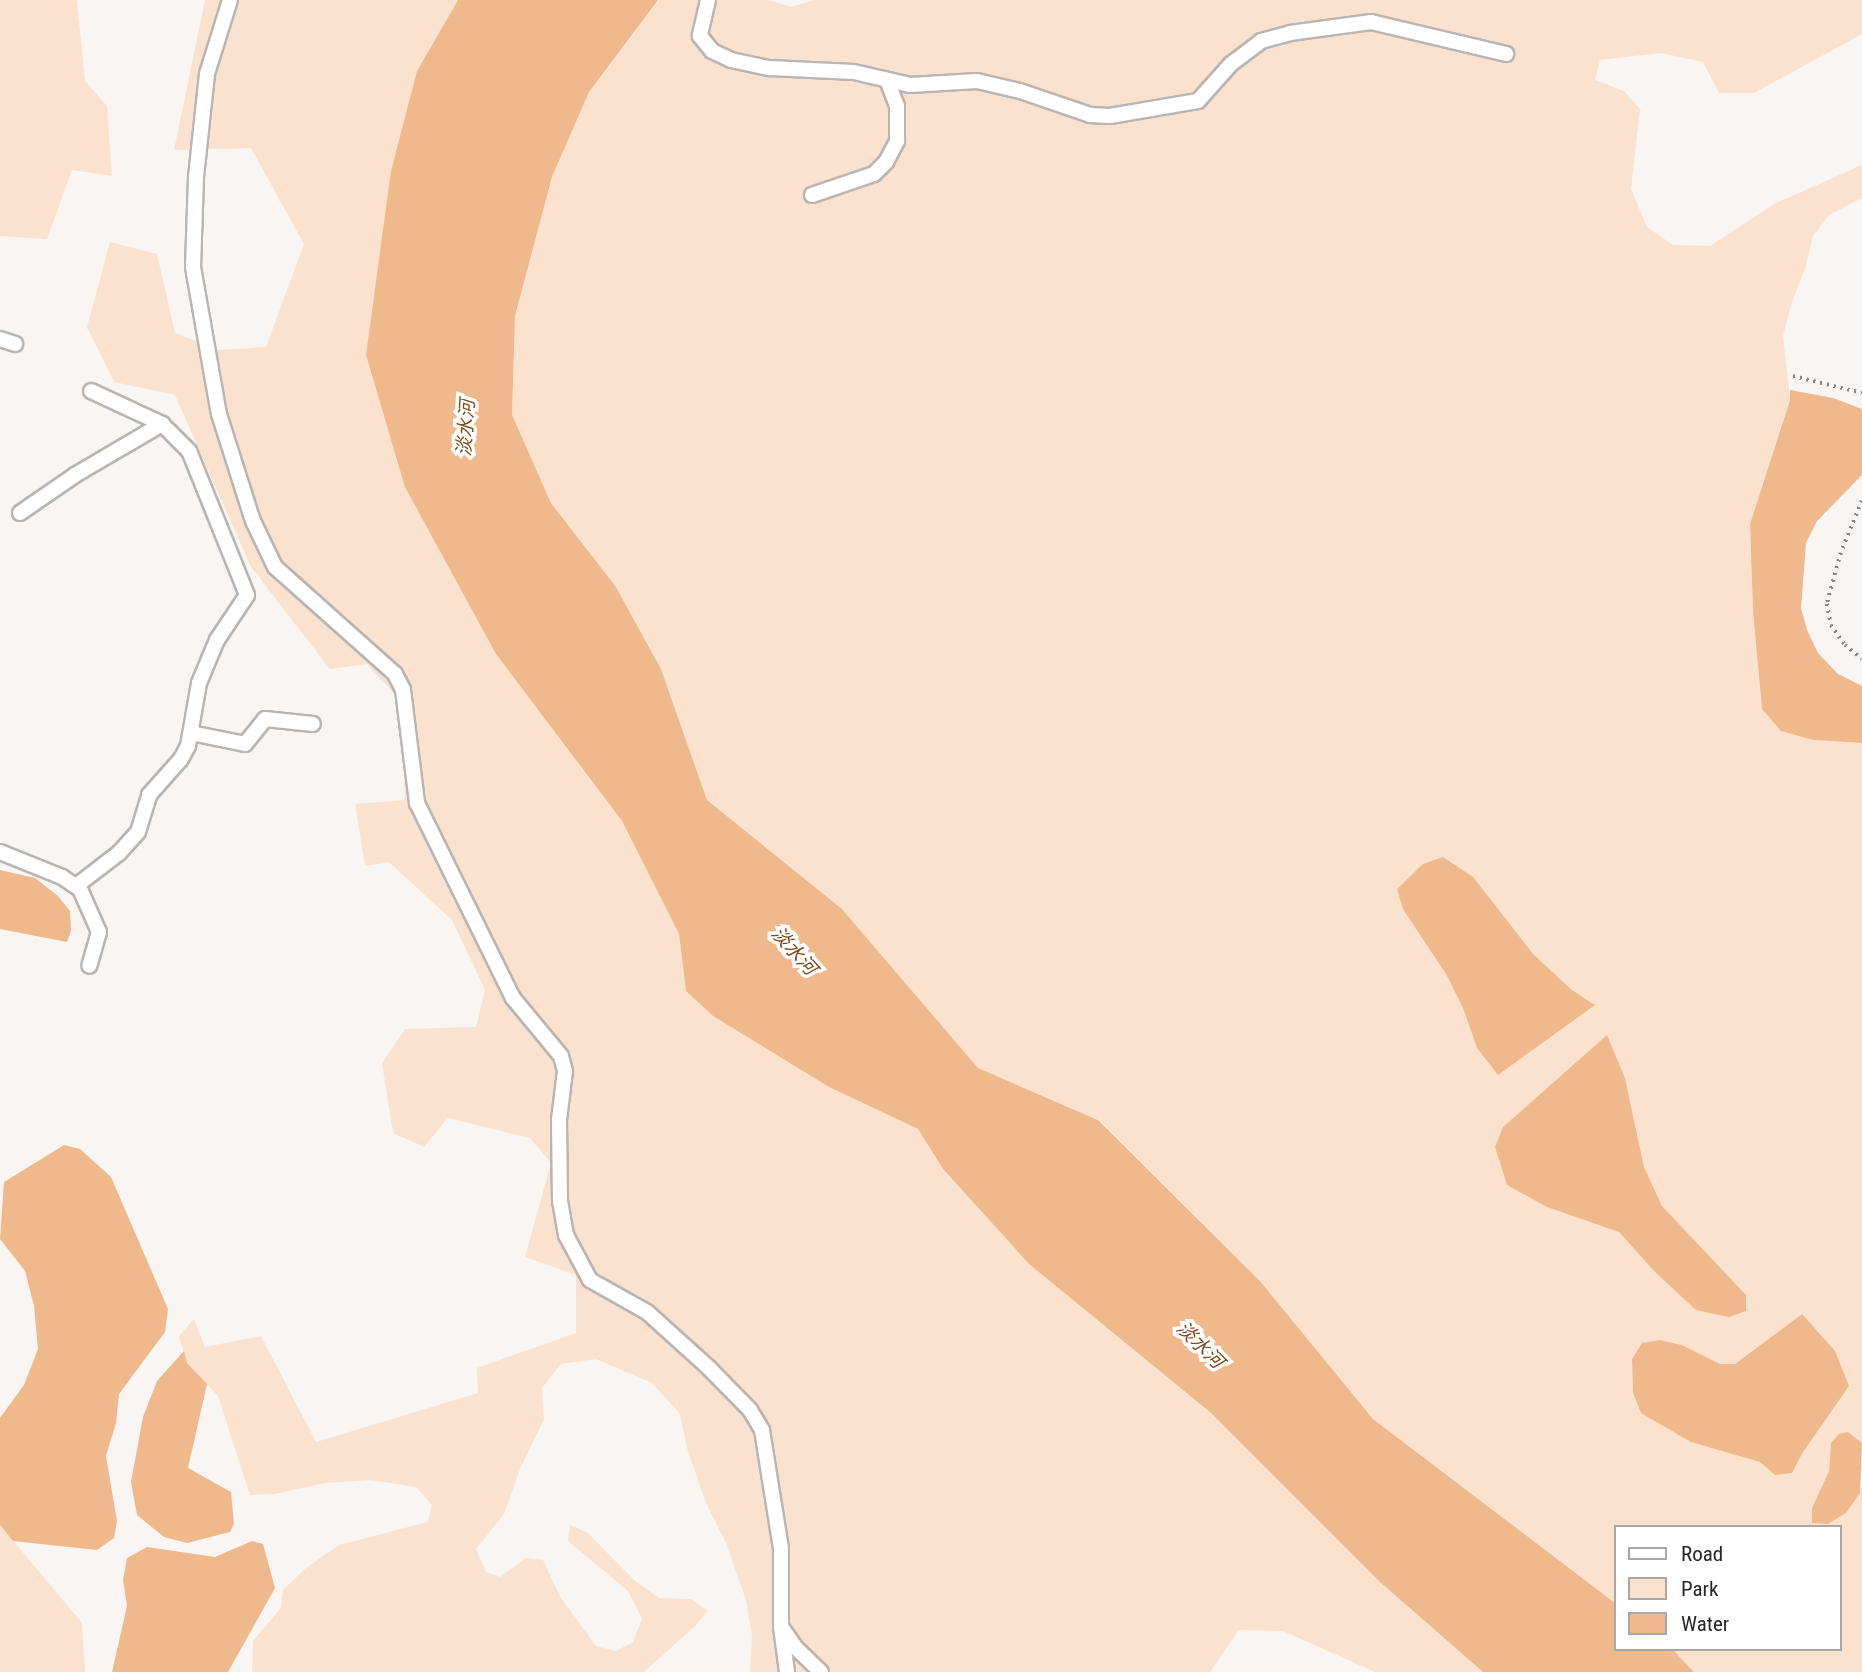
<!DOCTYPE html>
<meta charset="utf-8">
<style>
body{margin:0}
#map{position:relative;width:1862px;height:1672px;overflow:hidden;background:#f8f5f2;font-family:"Roboto Condensed","Noto Sans SC",sans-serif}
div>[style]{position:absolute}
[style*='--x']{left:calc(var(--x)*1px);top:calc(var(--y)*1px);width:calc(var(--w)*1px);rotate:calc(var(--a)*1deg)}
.green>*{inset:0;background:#fbe2cf}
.water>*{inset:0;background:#efb98c}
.path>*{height:3.5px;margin-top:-1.75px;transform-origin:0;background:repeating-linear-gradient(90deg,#888684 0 2px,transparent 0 7px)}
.roads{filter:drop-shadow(2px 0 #b9b5b3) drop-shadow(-2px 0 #b9b5b3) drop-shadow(0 2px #b9b5b3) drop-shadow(0 -2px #b9b5b3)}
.minor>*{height:14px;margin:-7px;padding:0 7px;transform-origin:7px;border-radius:7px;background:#fff}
span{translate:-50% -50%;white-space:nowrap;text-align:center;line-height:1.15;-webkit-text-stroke:7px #fff;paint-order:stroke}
.water-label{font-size:19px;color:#7d4a19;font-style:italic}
.legend{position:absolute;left:1614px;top:1525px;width:228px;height:126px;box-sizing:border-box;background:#fff;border:2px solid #a9a8a8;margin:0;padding:9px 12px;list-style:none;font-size:21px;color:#272625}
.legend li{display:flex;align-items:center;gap:14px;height:35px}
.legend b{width:35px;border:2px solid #a9a8a8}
</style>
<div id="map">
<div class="green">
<div style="clip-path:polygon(0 0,77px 0,85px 81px,107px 106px,112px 176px,72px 170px,47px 239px,0 236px)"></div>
<div style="clip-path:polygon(205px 0,458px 0,417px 71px,496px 654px,622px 821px,679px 934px,686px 991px,713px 1016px,829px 1087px,918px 1129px,943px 1169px,1029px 1264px,1211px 1413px,1380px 1582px,1483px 1672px,1375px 1672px,1283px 1631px,1239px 1630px,1210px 1672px,750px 1672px,752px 1636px,746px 1600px,726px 1543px,706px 1503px,687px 1448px,680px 1414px,652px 1383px,596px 1359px,561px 1364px,542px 1388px,544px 1419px,520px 1469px,504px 1514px,476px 1549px,486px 1572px,500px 1577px,526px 1558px,543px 1560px,561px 1598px,596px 1646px,616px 1651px,633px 1642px,642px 1619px,628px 1591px,568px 1541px,570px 1525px,588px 1533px,635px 1581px,659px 1598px,691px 1599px,708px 1611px,695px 1626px,644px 1672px,252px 1672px,253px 1641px,281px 1608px,283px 1590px,306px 1568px,339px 1545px,428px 1522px,432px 1505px,416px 1487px,371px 1480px,325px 1483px,275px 1494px,250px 1495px,218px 1396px,187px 1363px,179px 1336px,194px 1319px,205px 1347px,261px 1336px,316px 1442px,478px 1393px,477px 1368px,576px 1333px,576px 1275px,525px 1257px,551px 1163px,530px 1138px,448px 1118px,424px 1147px,393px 1133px,382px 1063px,405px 1029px,476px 1027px,485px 990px,452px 920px,389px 862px,365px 866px,355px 804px,405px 800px,400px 700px,367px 664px,330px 669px,251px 567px,175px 395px,114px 382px,87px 327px,110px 242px,157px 254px,175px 333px,219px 350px,266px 347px,304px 244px,251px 148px,174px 150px)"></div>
<div style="clip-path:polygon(evenodd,658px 0,768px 0,791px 7px,814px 0,1862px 0,1862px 34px,1754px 93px,1719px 93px,1703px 62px,1661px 53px,1600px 60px,1595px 80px,1624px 91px,1640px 109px,1631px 189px,1647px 227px,1673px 245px,1710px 246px,1774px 204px,1862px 165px,1862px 198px,1829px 215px,1813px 236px,1805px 269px,1792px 302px,1783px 336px,1790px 399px,1750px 524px,1753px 611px,1762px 709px,1814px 740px,1862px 743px,1862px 1443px,1847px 1432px,1831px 1443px,1829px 1471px,1812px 1508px,1812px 1522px,1828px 1524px,1845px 1513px,1860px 1493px,1862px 1485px,1862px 1672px,1694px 1672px,1672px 1649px,1839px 1649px,1839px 1527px,1615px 1527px,1615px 1603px,1373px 1419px,1260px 1281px,1099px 1120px,978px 1068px,842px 909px,707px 800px,661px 669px,616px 587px,551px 503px,512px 416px,515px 316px,552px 177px,589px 92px,658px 0,1506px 920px,1534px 955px,1572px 990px,1594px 1004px,1477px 1048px,1463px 1008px,1446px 974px,1506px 920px,658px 0,1625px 1078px,1644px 1167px,1662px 1206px,1746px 1295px,1654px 1271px,1619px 1232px,1625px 1078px,658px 0,1802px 1314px,1803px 1452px,1792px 1473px,1775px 1475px,1760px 1462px,1735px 1452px,1633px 1393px,1632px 1359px,1642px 1344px,1660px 1340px,1682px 1345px,1720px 1364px,1735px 1364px,1802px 1314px)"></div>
<div style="clip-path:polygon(0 1525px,82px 1623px,85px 1672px,0 1672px)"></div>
</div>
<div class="water">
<div style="clip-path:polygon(458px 0,658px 0,589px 92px,552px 177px,515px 316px,512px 415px,551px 503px,616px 587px,661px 669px,707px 800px,842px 909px,978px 1068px,1098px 1120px,1260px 1281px,1373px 1419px,1615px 1603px,1615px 1649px,1672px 1649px,1694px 1672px,1483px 1672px,1380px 1582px,1211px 1413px,1029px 1264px,943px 1169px,918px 1129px,829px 1087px,713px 1016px,686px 991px,679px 934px,622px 821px,496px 654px,405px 487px,366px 355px,391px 171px,417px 71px)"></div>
<div style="clip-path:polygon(1790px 390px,1833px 398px,1862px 409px,1862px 475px,1817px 521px,1806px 543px,1801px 608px,1807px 630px,1818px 653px,1838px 674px,1862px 686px,1862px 743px,1814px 740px,1781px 731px,1762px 709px,1753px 611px,1750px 524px,1790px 400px)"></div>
<div style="clip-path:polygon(1443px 857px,1473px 877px,1534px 955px,1572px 990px,1595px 1005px,1498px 1075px,1477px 1048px,1463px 1008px,1446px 974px,1403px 909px,1397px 889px,1423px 864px)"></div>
<div style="clip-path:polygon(0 870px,35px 878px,58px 896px,70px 911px,71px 931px,67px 942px,0 929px)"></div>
<div style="clip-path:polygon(1607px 1035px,1625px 1078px,1644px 1167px,1662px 1206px,1746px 1295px,1746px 1311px,1729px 1317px,1696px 1310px,1654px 1271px,1619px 1232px,1547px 1207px,1507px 1185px,1495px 1147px,1503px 1127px)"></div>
<div style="clip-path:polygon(64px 1145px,80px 1149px,111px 1177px,168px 1309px,165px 1332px,119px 1394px,116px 1423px,106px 1456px,117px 1521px,114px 1538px,97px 1550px,13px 1541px,0 1525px,0 1418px,24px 1385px,38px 1349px,34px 1306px,25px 1271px,0 1239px,4px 1182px)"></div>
<div style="clip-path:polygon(1802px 1314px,1835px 1351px,1849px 1386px,1803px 1452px,1792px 1473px,1775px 1475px,1760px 1462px,1691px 1442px,1641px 1413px,1633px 1393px,1632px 1359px,1642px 1343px,1660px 1340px,1682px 1345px,1720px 1364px,1735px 1364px)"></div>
<div style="clip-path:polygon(184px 1351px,187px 1363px,207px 1384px,188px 1468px,231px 1492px,234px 1524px,230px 1532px,187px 1543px,164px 1537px,137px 1515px,131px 1482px,143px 1417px,157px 1381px)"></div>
<div style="clip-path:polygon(1848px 1432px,1862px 1443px,1860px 1493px,1846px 1513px,1828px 1524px,1812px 1523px,1812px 1508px,1829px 1471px,1831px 1443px,1839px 1434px)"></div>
<div style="clip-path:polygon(252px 1541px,263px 1544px,275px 1588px,228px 1672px,112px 1672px,127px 1606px,123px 1580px,127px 1558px,147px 1547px,215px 1557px)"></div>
</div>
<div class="path">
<div style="--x:1793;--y:376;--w:71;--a:13.8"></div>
<div style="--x:1862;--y:501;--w:56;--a:112"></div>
<div style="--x:1841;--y:553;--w:53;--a:105.4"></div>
<div style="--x:1827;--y:604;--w:21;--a:79"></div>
<div style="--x:1831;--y:625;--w:24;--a:55"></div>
<div style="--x:1845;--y:645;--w:22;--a:39"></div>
</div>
<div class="roads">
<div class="minor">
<div style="--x:230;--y:0;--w:77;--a:107.3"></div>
<div style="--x:207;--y:74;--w:104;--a:96.1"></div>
<div style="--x:196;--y:177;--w:90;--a:91.9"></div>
<div style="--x:193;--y:267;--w:149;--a:80"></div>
<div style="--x:219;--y:414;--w:112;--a:72.4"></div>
<div style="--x:253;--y:521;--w:51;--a:64.4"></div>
<div style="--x:275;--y:567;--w:161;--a:41.7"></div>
<div style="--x:395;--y:674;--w:18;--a:63"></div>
<div style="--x:403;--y:690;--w:114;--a:82.9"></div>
<div style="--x:417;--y:803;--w:217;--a:63.8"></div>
<div style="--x:513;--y:998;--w:75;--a:50.4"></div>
<div style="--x:561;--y:1056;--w:16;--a:75"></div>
<div style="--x:565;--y:1071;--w:49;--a:97"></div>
<div style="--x:559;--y:1120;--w:81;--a:89.3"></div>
<div style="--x:560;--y:1201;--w:35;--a:80"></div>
<div style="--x:566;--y:1235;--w:51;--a:61.9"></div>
<div style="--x:590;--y:1280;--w:65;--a:29.3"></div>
<div style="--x:647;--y:1312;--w:84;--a:42.1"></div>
<div style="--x:709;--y:1368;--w:59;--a:45.7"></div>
<div style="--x:750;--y:1410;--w:23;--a:59"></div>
<div style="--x:762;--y:1430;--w:121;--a:80.9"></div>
<div style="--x:781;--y:1549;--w:78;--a:90"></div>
<div style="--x:781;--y:1627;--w:45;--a:82.4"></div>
<div style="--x:708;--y:0;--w:37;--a:103"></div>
<div style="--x:700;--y:36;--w:19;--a:51"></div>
<div style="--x:712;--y:51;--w:21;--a:25"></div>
<div style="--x:731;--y:60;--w:40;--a:12"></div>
<div style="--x:770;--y:68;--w:84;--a:2.7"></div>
<div style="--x:854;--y:72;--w:57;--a:13.1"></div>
<div style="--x:910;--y:85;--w:67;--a:-3.4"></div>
<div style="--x:977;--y:81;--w:44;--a:13.1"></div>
<div style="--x:1020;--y:91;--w:74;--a:18.9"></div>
<div style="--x:1090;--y:115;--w:20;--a:3"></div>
<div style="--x:1110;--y:116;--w:89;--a:-9.7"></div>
<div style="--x:1198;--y:101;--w:50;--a:-48.3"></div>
<div style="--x:1231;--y:64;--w:38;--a:-37"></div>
<div style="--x:1261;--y:41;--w:30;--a:-15"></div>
<div style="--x:1290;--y:33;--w:82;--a:-7.7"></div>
<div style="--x:1371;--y:22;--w:139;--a:13.3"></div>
<div style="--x:812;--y:195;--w:65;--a:-18.7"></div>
<div style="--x:874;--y:174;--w:17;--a:-45"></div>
<div style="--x:886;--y:162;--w:24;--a:-62"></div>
<div style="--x:897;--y:141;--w:35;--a:-90"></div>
<div style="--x:897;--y:106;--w:28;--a:-111"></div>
<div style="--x:0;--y:339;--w:16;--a:18"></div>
<div style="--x:20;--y:513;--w:67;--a:-34.6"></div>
<div style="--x:75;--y:475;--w:101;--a:-30.4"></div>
<div style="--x:191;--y:733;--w:55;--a:11.5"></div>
<div style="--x:245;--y:744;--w:32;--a:-51"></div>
<div style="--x:265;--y:719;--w:48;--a:5.9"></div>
<div style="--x:0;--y:852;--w:67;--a:22"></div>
<div style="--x:62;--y:877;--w:22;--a:34"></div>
<div style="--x:80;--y:889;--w:47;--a:66.2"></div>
<div style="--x:99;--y:932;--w:35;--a:106"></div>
<div style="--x:76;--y:886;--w:54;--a:-37.5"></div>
<div style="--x:119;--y:853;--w:28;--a:-48"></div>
<div style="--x:138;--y:832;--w:39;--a:-73"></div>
<div style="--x:149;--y:795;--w:48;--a:-48.4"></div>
<div style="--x:181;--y:759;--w:15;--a:-62"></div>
<div style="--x:188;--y:746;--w:64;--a:-80.1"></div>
<div style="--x:199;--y:683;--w:47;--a:-67.3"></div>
<div style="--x:217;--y:640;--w:54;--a:-56.3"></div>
<div style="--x:247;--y:595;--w:155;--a:-111.9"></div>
<div style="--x:189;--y:451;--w:38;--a:-135"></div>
<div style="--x:162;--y:424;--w:78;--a:-155.1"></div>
<div style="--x:782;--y:1628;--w:24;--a:55"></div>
<div style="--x:796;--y:1648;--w:35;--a:44"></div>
</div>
</div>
<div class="water-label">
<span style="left:466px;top:428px;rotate:-86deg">淡水河</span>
<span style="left:794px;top:951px;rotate:48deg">淡水河</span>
<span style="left:1200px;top:1345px;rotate:45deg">淡水河</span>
</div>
<ul class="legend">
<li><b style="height:9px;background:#fff"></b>Road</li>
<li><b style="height:19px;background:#fbe2cf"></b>Park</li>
<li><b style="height:19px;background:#efb98c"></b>Water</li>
</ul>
</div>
